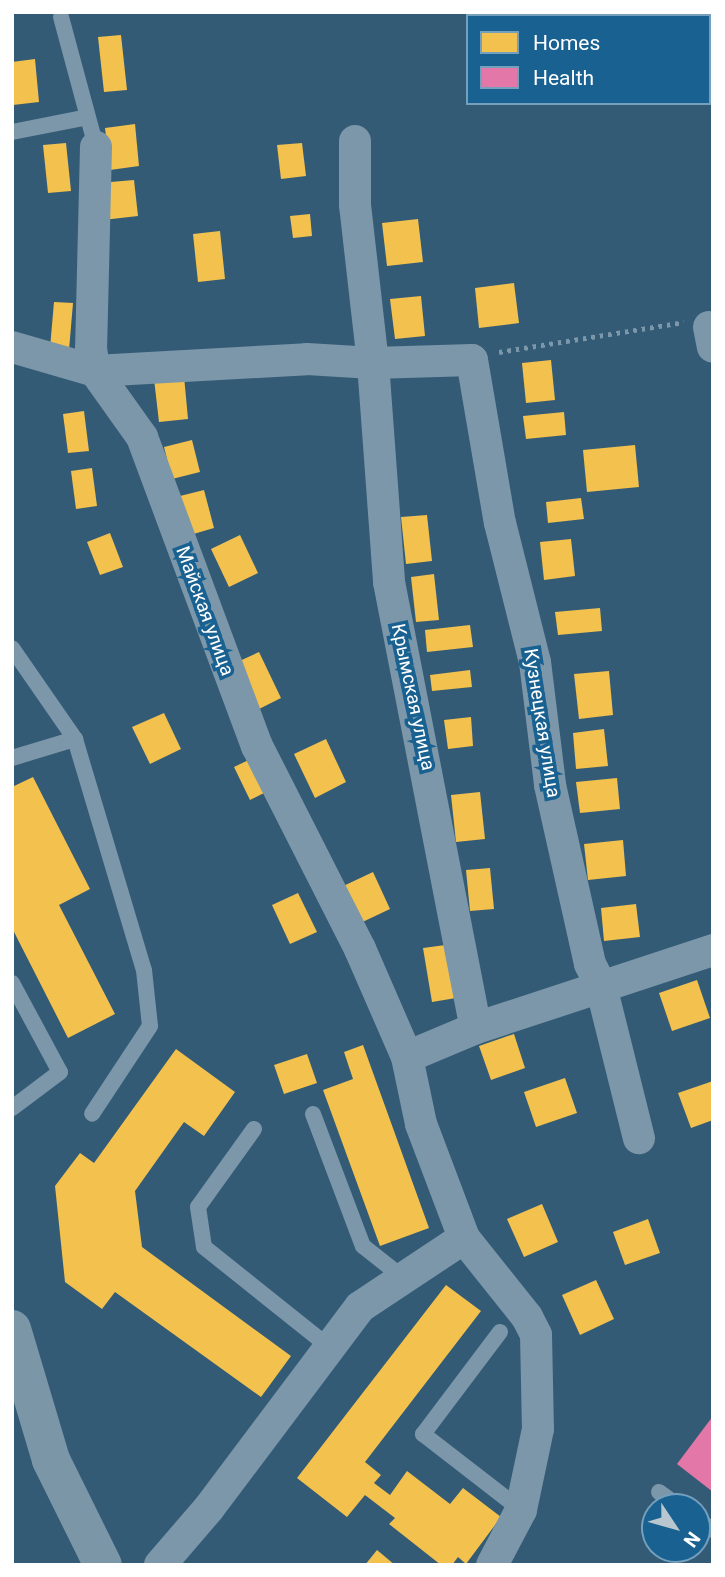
<!DOCTYPE html>
<meta charset="utf-8">
<style>
body{margin:0}
#map{position:relative;width:725px;height:1577px;overflow:hidden;background:#345b76;font-family:Roboto,sans-serif}
div>[style]{position:absolute}
[style*='--x']{left:calc(var(--x)*1px);top:calc(var(--y)*1px);width:calc(var(--w)*1px);rotate:calc(var(--a)*1deg)}
.homes>*{inset:0;background:#f2c14e}
.health>*{inset:0;background:#e377a8}
.path>*{height:4.5px;margin-top:-2.25px;transform-origin:0;background:repeating-linear-gradient(90deg,#7c97a9 0 3.5px,transparent 0 8.5px)}
.service>*{height:16px;margin:-8px;padding:0 8px;transform-origin:8px;border-radius:8px;background:#7c97a9}
.minor>*{height:32px;margin:-16px;padding:0 16px;transform-origin:16px;border-radius:16px;background:#7c97a9}
.primary>*{height:38px;margin:-19px;padding:0 19px;transform-origin:19px;border-radius:19px;background:#7b96a7}
span{translate:-50% -50%;white-space:nowrap;text-align:center;line-height:1.15;-webkit-text-stroke:7px #196191;paint-order:stroke}
.street-label{font-size:19px;color:#fff}
.frame{position:absolute;inset:0;border:14px solid #fff;pointer-events:none}
.legend{position:absolute;left:466px;top:14px;width:245px;height:91px;box-sizing:border-box;background:#196191;border:2px solid #75a0bd;margin:0;padding:9px 12px;list-style:none;font-size:21px;color:#fff}
.legend li{display:flex;align-items:center;gap:14px;height:35px}
.legend b{width:35px;border:2px solid #75a0bd}
.north{position:absolute;left:641px;top:1493px;width:70px;height:70px;box-sizing:border-box;background:#196191;border:2px solid #75a0bd;border-radius:50%;rotate:126deg;font-size:19px;font-weight:700;line-height:28px;text-align:center;color:#fff}
.north::after{content:'';display:block;margin:auto;width:24px;height:32px;background:#b8c6cf;clip-path:polygon(50% 0,100% 100%,50% 72%,0 100%)}
</style>
<div id="map">
<div class="homes">
<div style="clip-path:polygon(121px 35px,127px 90px,104px 92px,98px 37px)"></div>
<div style="clip-path:polygon(35px 59px,39px 102px,13px 105px,12px 62px)"></div>
<div style="clip-path:polygon(135px 124px,139px 166px,110px 170px,105px 128px)"></div>
<div style="clip-path:polygon(66px 143px,71px 191px,48px 193px,43px 145px)"></div>
<div style="clip-path:polygon(302px 143px,306px 176px,281px 179px,277px 145px)"></div>
<div style="clip-path:polygon(134px 180px,138px 216px,103px 220px,99px 183px)"></div>
<div style="clip-path:polygon(310px 214px,312px 236px,293px 238px,290px 216px)"></div>
<div style="clip-path:polygon(418px 219px,423px 262px,387px 266px,382px 223px)"></div>
<div style="clip-path:polygon(220px 231px,225px 279px,198px 282px,193px 234px)"></div>
<div style="clip-path:polygon(514px 283px,519px 323px,479px 328px,475px 288px)"></div>
<div style="clip-path:polygon(421px 296px,425px 336px,395px 339px,390px 299px)"></div>
<div style="clip-path:polygon(54px 302px,73px 303px,69px 350px,50px 348px)"></div>
<div style="clip-path:polygon(551px 360px,555px 400px,526px 403px,522px 363px)"></div>
<div style="clip-path:polygon(184px 376px,188px 419px,159px 422px,154px 379px)"></div>
<div style="clip-path:polygon(84px 411px,89px 451px,68px 453px,63px 414px)"></div>
<div style="clip-path:polygon(564px 412px,566px 435px,526px 439px,523px 416px)"></div>
<div style="clip-path:polygon(192px 440px,200px 472px,172px 479px,164px 447px)"></div>
<div style="clip-path:polygon(635px 445px,639px 487px,587px 492px,583px 450px)"></div>
<div style="clip-path:polygon(92px 468px,97px 506px,76px 509px,71px 471px)"></div>
<div style="clip-path:polygon(204px 490px,214px 528px,190px 535px,180px 496px)"></div>
<div style="clip-path:polygon(581px 498px,584px 519px,548px 523px,546px 502px)"></div>
<div style="clip-path:polygon(427px 515px,432px 561px,406px 564px,401px 517px)"></div>
<div style="clip-path:polygon(110px 533px,123px 567px,100px 575px,87px 542px)"></div>
<div style="clip-path:polygon(240px 535px,258px 573px,229px 587px,211px 549px)"></div>
<div style="clip-path:polygon(571px 539px,575px 576px,544px 580px,540px 542px)"></div>
<div style="clip-path:polygon(434px 574px,439px 620px,416px 622px,411px 577px)"></div>
<div style="clip-path:polygon(600px 608px,602px 631px,558px 635px,555px 612px)"></div>
<div style="clip-path:polygon(470px 625px,473px 647px,427px 652px,425px 630px)"></div>
<div style="clip-path:polygon(259px 652px,281px 698px,255px 711px,233px 664px)"></div>
<div style="clip-path:polygon(470px 670px,472px 687px,432px 691px,430px 675px)"></div>
<div style="clip-path:polygon(609px 671px,613px 715px,579px 719px,574px 674px)"></div>
<div style="clip-path:polygon(164px 713px,181px 749px,150px 764px,132px 727px)"></div>
<div style="clip-path:polygon(471px 717px,473px 746px,448px 749px,444px 720px)"></div>
<div style="clip-path:polygon(604px 729px,608px 766px,576px 769px,573px 733px)"></div>
<div style="clip-path:polygon(326px 739px,346px 782px,315px 798px,294px 754px)"></div>
<div style="clip-path:polygon(257px 756px,272px 789px,250px 800px,234px 767px)"></div>
<div style="clip-path:polygon(33px 777px,90px 889px,59px 905px,115px 1014px,68px 1038px,12px 928px,12px 787px)"></div>
<div style="clip-path:polygon(617px 778px,620px 809px,580px 813px,576px 782px)"></div>
<div style="clip-path:polygon(480px 792px,485px 839px,456px 842px,451px 795px)"></div>
<div style="clip-path:polygon(623px 840px,626px 876px,588px 880px,584px 844px)"></div>
<div style="clip-path:polygon(490px 868px,494px 909px,470px 911px,466px 870px)"></div>
<div style="clip-path:polygon(373px 872px,390px 909px,354px 926px,337px 889px)"></div>
<div style="clip-path:polygon(298px 893px,317px 932px,290px 944px,272px 905px)"></div>
<div style="clip-path:polygon(636px 904px,640px 937px,604px 941px,601px 908px)"></div>
<div style="clip-path:polygon(453px 944px,462px 997px,432px 1002px,423px 948px)"></div>
<div style="clip-path:polygon(697px 980px,710px 1018px,672px 1031px,659px 993px)"></div>
<div style="clip-path:polygon(514px 1034px,525px 1068px,491px 1080px,479px 1046px)"></div>
<div style="clip-path:polygon(363px 1045px,429px 1228px,380px 1246px,323px 1090px,353px 1079px,344px 1052px)"></div>
<div style="clip-path:polygon(176px 1049px,235px 1092px,204px 1136px,184px 1122px,135px 1191px,142px 1247px,291px 1356px,261px 1397px,115px 1292px,102px 1309px,65px 1282px,55px 1186px,80px 1153px,94px 1163px)"></div>
<div style="clip-path:polygon(307px 1054px,317px 1083px,284px 1094px,274px 1065px)"></div>
<div style="clip-path:polygon(565px 1078px,577px 1113px,536px 1127px,524px 1092px)"></div>
<div style="clip-path:polygon(713px 1081px,713px 1120px,691px 1128px,678px 1093px)"></div>
<div style="clip-path:polygon(542px 1204px,558px 1242px,524px 1257px,507px 1219px)"></div>
<div style="clip-path:polygon(648px 1219px,660px 1253px,625px 1265px,613px 1232px)"></div>
<div style="clip-path:polygon(596px 1280px,614px 1319px,580px 1335px,562px 1295px)"></div>
<div style="clip-path:polygon(446px 1285px,481px 1311px,365px 1462px,381px 1475px,374px 1483px,390px 1495px,407px 1471px,450px 1504px,463px 1488px,501px 1517px,466px 1564px,458px 1557px,452px 1565px,441px 1565px,389px 1524px,395px 1518px,365px 1495px,347px 1517px,297px 1478px)"></div>
<div style="clip-path:polygon(377px 1550px,395px 1565px,365px 1565px)"></div>
</div>
<div class="health">
<div style="clip-path:polygon(713px 1416px,713px 1492px,677px 1464px)"></div>
</div>
<div class="path">
<div style="--x:499;--y:352;--w:187;--a:-9.2"></div>
</div>
<div class="service">
<div style="--x:61;--y:17;--w:135;--a:74.9"></div>
<div style="--x:12;--y:132;--w:77;--a:-11.2"></div>
<div style="--x:12;--y:648;--w:111;--a:55.3"></div>
<div style="--x:12;--y:758;--w:66;--a:-16.8"></div>
<div style="--x:75;--y:739;--w:241;--a:73.4"></div>
<div style="--x:144;--y:970;--w:56;--a:83.9"></div>
<div style="--x:150;--y:1026;--w:105;--a:123.4"></div>
<div style="--x:12;--y:983;--w:101;--a:61.7"></div>
<div style="--x:60;--y:1072;--w:60;--a:143.1"></div>
<div style="--x:313;--y:1114;--w:141;--a:69.3"></div>
<div style="--x:363;--y:1246;--w:50;--a:38.5"></div>
<div style="--x:254;--y:1129;--w:96;--a:125.7"></div>
<div style="--x:198;--y:1207;--w:40;--a:81.5"></div>
<div style="--x:204;--y:1247;--w:159;--a:38.6"></div>
<div style="--x:500;--y:1332;--w:128;--a:127"></div>
<div style="--x:423;--y:1434;--w:124;--a:37.8"></div>
<div style="--x:659;--y:1492;--w:26;--a:36"></div>
<div style="--x:697;--y:1519;--w:19;--a:35"></div>
</div>
<div class="minor">
<div style="--x:355;--y:141;--w:64;--a:90"></div>
<div style="--x:355;--y:205;--w:159;--a:83.5"></div>
<div style="--x:373;--y:363;--w:220;--a:85.8"></div>
<div style="--x:389;--y:582;--w:454;--a:79"></div>
<div style="--x:96;--y:147;--w:202;--a:91.4"></div>
<div style="--x:91;--y:349;--w:22;--a:80"></div>
<div style="--x:95;--y:371;--w:81;--a:54.5"></div>
<div style="--x:142;--y:437;--w:330;--a:69.6"></div>
<div style="--x:257;--y:746;--w:228;--a:63.1"></div>
<div style="--x:360;--y:949;--w:118;--a:66.5"></div>
<div style="--x:407;--y:1057;--w:68;--a:78.2"></div>
<div style="--x:421;--y:1124;--w:122;--a:69.3"></div>
<div style="--x:464;--y:1238;--w:101;--a:51.4"></div>
<div style="--x:527;--y:1317;--w:20;--a:63"></div>
<div style="--x:536;--y:1335;--w:94;--a:88.8"></div>
<div style="--x:538;--y:1429;--w:83;--a:101.9"></div>
<div style="--x:521;--y:1510;--w:62;--a:117.8"></div>
<div style="--x:709;--y:327;--w:20;--a:79"></div>
<div style="--x:12;--y:347;--w:86;--a:16.1"></div>
<div style="--x:95;--y:371;--w:212;--a:-3.2"></div>
<div style="--x:307;--y:359;--w:66;--a:3.5"></div>
<div style="--x:373;--y:363;--w:99;--a:-1.7"></div>
<div style="--x:472;--y:360;--w:165;--a:80.3"></div>
<div style="--x:500;--y:523;--w:143;--a:75.9"></div>
<div style="--x:535;--y:662;--w:124;--a:83"></div>
<div style="--x:550;--y:785;--w:183;--a:77.4"></div>
<div style="--x:590;--y:964;--w:25;--a:63"></div>
<div style="--x:601;--y:986;--w:157;--a:76"></div>
<div style="--x:407;--y:1057;--w:75;--a:-22.8"></div>
<div style="--x:476;--y:1028;--w:250;--a:-18.2"></div>
<div style="--x:160;--y:1565;--w:75;--a:-49.3"></div>
<div style="--x:209;--y:1508;--w:251;--a:-53.1"></div>
<div style="--x:360;--y:1307;--w:125;--a:-33.6"></div>
</div>
<div class="primary">
<div style="--x:12;--y:1329;--w:137;--a:73.4"></div>
<div style="--x:51;--y:1460;--w:117;--a:63.7"></div>
</div>
<div class="street-label">
<span style="left:205px;top:611px;rotate:70deg">Майская улица</span>
<span style="left:413px;top:697px;rotate:78deg">Крымская улица</span>
<span style="left:542px;top:723px;rotate:81deg">Кузнецкая улица</span>
</div>
<div class="frame"></div>
<ul class="legend">
<li><b style="height:19px;background:#f2c14e"></b>Homes</li>
<li><b style="height:19px;background:#e377a8"></b>Health</li>
</ul>
<div class="north">N</div>
</div>
